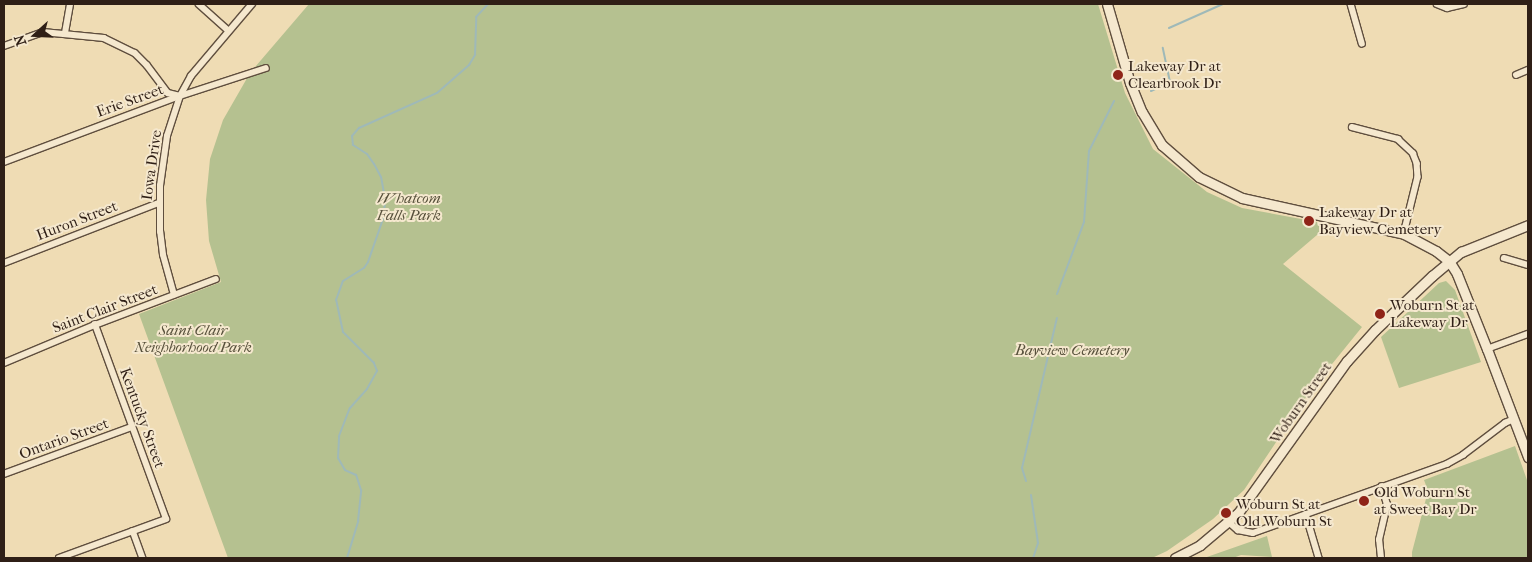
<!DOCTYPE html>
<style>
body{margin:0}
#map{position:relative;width:1532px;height:562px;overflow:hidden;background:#efdcb4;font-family:"IM FELL French Canon",serif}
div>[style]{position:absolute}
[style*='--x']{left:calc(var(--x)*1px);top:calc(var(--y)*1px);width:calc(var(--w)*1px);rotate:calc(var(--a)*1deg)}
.green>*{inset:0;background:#b5c190}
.stream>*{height:2px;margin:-1px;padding:0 1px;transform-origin:1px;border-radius:1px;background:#9fb9b8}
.roads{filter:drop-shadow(1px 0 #5f4e3e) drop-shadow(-1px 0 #5f4e3e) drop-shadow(0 1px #5f4e3e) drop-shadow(0 -1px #5f4e3e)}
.street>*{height:5.5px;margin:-2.75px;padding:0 2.75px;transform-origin:2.75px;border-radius:2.75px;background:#f5e8ce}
.secondary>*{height:9px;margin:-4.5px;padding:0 4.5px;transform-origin:4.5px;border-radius:4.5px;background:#f5e8ce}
.dots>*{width:14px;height:14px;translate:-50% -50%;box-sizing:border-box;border:2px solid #f5e8ce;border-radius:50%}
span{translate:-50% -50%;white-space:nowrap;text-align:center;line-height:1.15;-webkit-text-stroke:4px #f5e8ce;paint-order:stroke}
.poi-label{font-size:15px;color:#2f1f16}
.left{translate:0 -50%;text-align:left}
.street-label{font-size:15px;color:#2f1f16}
.park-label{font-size:15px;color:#57503b;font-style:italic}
.frame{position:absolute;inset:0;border:5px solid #2f1f16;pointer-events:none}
.north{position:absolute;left:10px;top:10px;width:50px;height:50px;-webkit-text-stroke:4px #f5e8ce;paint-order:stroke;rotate:250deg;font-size:14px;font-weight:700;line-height:20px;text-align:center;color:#2f1f16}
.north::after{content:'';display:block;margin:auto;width:18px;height:22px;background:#2f1f16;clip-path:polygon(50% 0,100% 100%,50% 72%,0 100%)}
</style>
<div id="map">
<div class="green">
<div style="clip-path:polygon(309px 4px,1098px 4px,1125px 93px,1153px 149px,1207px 192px,1242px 208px,1317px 222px,1324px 229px,1283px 264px,1362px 327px,1311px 390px,1244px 490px,1213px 519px,1167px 551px,1152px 558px,228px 558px,139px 314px,221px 282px,209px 241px,206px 200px,210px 159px,223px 120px,250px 73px)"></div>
<div style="clip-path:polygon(1446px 281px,1455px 290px,1481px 362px,1399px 388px,1381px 337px,1439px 283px)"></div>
<div style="clip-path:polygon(1515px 446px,1528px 483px,1528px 558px,1412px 558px,1412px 552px,1428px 491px,1424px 480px)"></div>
<div style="clip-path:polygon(1267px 536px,1272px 557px,1241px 555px,1233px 558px,1204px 558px)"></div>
</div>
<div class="stream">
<div style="--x:1169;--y:28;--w:59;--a:-24"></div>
<div style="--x:1151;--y:91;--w:21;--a:-25"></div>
<div style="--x:1170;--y:82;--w:35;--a:-102"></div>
<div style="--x:1057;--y:294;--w:77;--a:-69.4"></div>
<div style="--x:1084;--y:222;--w:71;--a:-86"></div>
<div style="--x:1089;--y:151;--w:56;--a:-63.4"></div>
<div style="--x:1026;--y:481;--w:14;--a:-107"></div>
<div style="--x:1022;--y:468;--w:154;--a:-76.9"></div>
<div style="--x:1031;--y:495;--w:49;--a:81.7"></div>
<div style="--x:1038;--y:543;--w:16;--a:108"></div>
<div style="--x:347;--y:558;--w:39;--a:-73"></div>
<div style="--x:358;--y:521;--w:31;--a:-84"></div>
<div style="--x:361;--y:490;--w:16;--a:-108"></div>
<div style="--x:356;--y:475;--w:12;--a:-156"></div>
<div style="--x:345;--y:470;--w:14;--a:-120"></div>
<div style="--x:338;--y:458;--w:22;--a:-87"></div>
<div style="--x:339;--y:436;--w:30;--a:-69"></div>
<div style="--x:350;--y:408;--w:25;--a:-48"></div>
<div style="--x:367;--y:389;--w:21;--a:-61"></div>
<div style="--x:377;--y:371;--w:9;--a:-111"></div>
<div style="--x:374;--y:363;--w:44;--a:-135"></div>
<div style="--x:343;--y:332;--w:33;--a:-102"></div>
<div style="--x:336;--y:300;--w:20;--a:-70"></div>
<div style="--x:343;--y:281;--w:25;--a:-32"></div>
<div style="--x:364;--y:268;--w:7;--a:-56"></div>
<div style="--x:368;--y:262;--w:49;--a:-70.8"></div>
<div style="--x:384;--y:216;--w:17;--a:-87"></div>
<div style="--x:385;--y:199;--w:22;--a:-100"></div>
<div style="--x:381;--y:177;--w:15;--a:-118"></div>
<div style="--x:374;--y:164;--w:12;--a:-125"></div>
<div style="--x:367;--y:154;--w:17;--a:-147"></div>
<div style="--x:353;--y:145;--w:9;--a:-96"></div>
<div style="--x:352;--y:136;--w:11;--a:-49"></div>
<div style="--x:359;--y:128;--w:85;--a:-24.2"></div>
<div style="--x:437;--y:93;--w:43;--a:-41.2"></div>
<div style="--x:469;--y:65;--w:12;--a:-59"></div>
<div style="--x:475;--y:55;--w:38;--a:-88"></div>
<div style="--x:476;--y:17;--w:18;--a:-47"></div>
</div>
<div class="roads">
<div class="street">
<div style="--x:199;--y:4;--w:40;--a:42"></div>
<div style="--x:1351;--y:4;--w:41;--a:74.2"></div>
<div style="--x:1437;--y:4;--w:11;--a:22"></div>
<div style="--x:1447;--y:8;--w:17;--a:-13"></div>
<div style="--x:65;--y:33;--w:29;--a:-80"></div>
<div style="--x:4;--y:46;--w:41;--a:-19.7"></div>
<div style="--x:43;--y:32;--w:61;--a:5.6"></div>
<div style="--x:104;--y:38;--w:34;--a:26"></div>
<div style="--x:135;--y:53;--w:17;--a:45"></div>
<div style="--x:147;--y:65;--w:35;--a:53"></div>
<div style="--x:168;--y:93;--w:12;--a:14"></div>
<div style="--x:1516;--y:75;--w:13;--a:-23"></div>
<div style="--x:1352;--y:127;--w:48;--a:14.6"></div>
<div style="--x:1398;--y:139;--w:21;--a:43"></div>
<div style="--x:1413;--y:153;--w:11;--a:68"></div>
<div style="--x:1417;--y:163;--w:14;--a:86"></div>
<div style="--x:1418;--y:177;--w:59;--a:103.8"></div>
<div style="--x:4;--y:162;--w:188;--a:-20.6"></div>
<div style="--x:180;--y:96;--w:90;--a:-18"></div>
<div style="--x:1504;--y:258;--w:25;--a:16"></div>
<div style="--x:4;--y:263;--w:166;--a:-21.2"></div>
<div style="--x:174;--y:295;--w:41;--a:-105.4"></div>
<div style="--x:163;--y:255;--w:23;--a:-97"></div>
<div style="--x:160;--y:232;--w:46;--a:-90"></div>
<div style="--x:160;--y:186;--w:50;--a:-82"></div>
<div style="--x:167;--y:136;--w:42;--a:-72"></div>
<div style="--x:180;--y:96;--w:23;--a:-61"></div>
<div style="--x:191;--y:76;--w:94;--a:-49.7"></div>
<div style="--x:1487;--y:349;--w:44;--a:-20.1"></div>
<div style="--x:4;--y:363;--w:99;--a:-22.7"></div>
<div style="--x:95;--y:325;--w:129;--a:-20.8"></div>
<div style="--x:4;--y:474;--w:136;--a:-20.2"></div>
<div style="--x:1306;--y:514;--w:46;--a:73.5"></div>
<div style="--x:1229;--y:522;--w:12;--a:42"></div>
<div style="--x:1238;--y:530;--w:15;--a:11"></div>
<div style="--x:1253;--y:533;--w:206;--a:-19.6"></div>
<div style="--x:1447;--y:464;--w:18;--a:-29"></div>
<div style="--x:1463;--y:455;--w:53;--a:-37.3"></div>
<div style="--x:1505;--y:423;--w:10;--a:-24"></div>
<div style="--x:133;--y:531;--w:29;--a:70"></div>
<div style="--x:59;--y:558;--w:114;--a:-20"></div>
<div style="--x:166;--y:519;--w:207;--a:-110.1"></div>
<div style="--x:1381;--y:558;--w:18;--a:-96"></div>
<div style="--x:1379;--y:540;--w:36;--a:-77"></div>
<div style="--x:1387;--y:505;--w:19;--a:-106"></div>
</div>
<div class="secondary">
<div style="--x:1107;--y:4;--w:82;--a:73.8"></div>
<div style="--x:1130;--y:83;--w:31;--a:68"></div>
<div style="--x:1142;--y:112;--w:39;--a:59"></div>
<div style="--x:1162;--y:145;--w:49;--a:40.9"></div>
<div style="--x:1199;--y:177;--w:48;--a:26"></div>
<div style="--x:1242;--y:198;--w:166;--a:12.5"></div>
<div style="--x:1404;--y:234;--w:36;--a:28"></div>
<div style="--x:1436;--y:251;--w:16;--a:38"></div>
<div style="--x:1449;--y:261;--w:15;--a:58"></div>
<div style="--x:1457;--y:274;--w:81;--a:68.2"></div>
<div style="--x:1487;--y:349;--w:116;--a:69.2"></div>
<div style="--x:1175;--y:558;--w:28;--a:-27"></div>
<div style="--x:1200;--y:545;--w:50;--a:-40.1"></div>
<div style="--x:1238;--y:513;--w:187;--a:-54.4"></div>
<div style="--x:1347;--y:361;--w:42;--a:-47.9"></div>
<div style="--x:1375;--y:330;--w:79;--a:-43.5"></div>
<div style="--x:1432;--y:276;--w:38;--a:-40"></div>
<div style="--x:1461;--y:252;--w:72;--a:-21.9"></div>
</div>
</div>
<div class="dots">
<div style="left:1118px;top:75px;background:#8f2418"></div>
<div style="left:1309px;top:221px;background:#8f2418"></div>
<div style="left:1380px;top:314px;background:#8f2418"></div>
<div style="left:1364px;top:501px;background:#8f2418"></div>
<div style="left:1226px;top:513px;background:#8f2418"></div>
</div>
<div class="poi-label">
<span class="left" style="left:1128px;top:75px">Lakeway Dr at<br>Clearbrook Dr</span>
<span class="left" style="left:1319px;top:221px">Lakeway Dr at<br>Bayview Cemetery</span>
<span class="left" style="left:1390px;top:314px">Woburn St at<br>Lakeway Dr</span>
<span class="left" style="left:1374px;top:501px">Old Woburn St<br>at Sweet Bay Dr</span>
<span class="left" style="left:1236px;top:513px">Woburn St at<br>Old Woburn St</span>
</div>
<div class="street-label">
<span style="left:130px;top:101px;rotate:-20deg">Erie Street</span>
<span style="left:152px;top:165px;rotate:-82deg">Iowa Drive</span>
<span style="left:77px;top:221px;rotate:-21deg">Huron Street</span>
<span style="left:105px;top:309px;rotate:-21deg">Saint Clair Street</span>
<span style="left:1301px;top:403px;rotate:-55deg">Woburn Street</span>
<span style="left:142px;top:418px;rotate:70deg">Kentucky Street</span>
<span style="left:64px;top:439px;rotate:-20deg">Ontario Street</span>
</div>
<div class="park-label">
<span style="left:409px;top:207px">Whatcom<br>Falls Park</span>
<span style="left:193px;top:339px">Saint Clair<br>Neighborhood Park</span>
<span style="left:1072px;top:351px">Bayview Cemetery</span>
</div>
<div class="frame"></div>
<div class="north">N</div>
</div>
